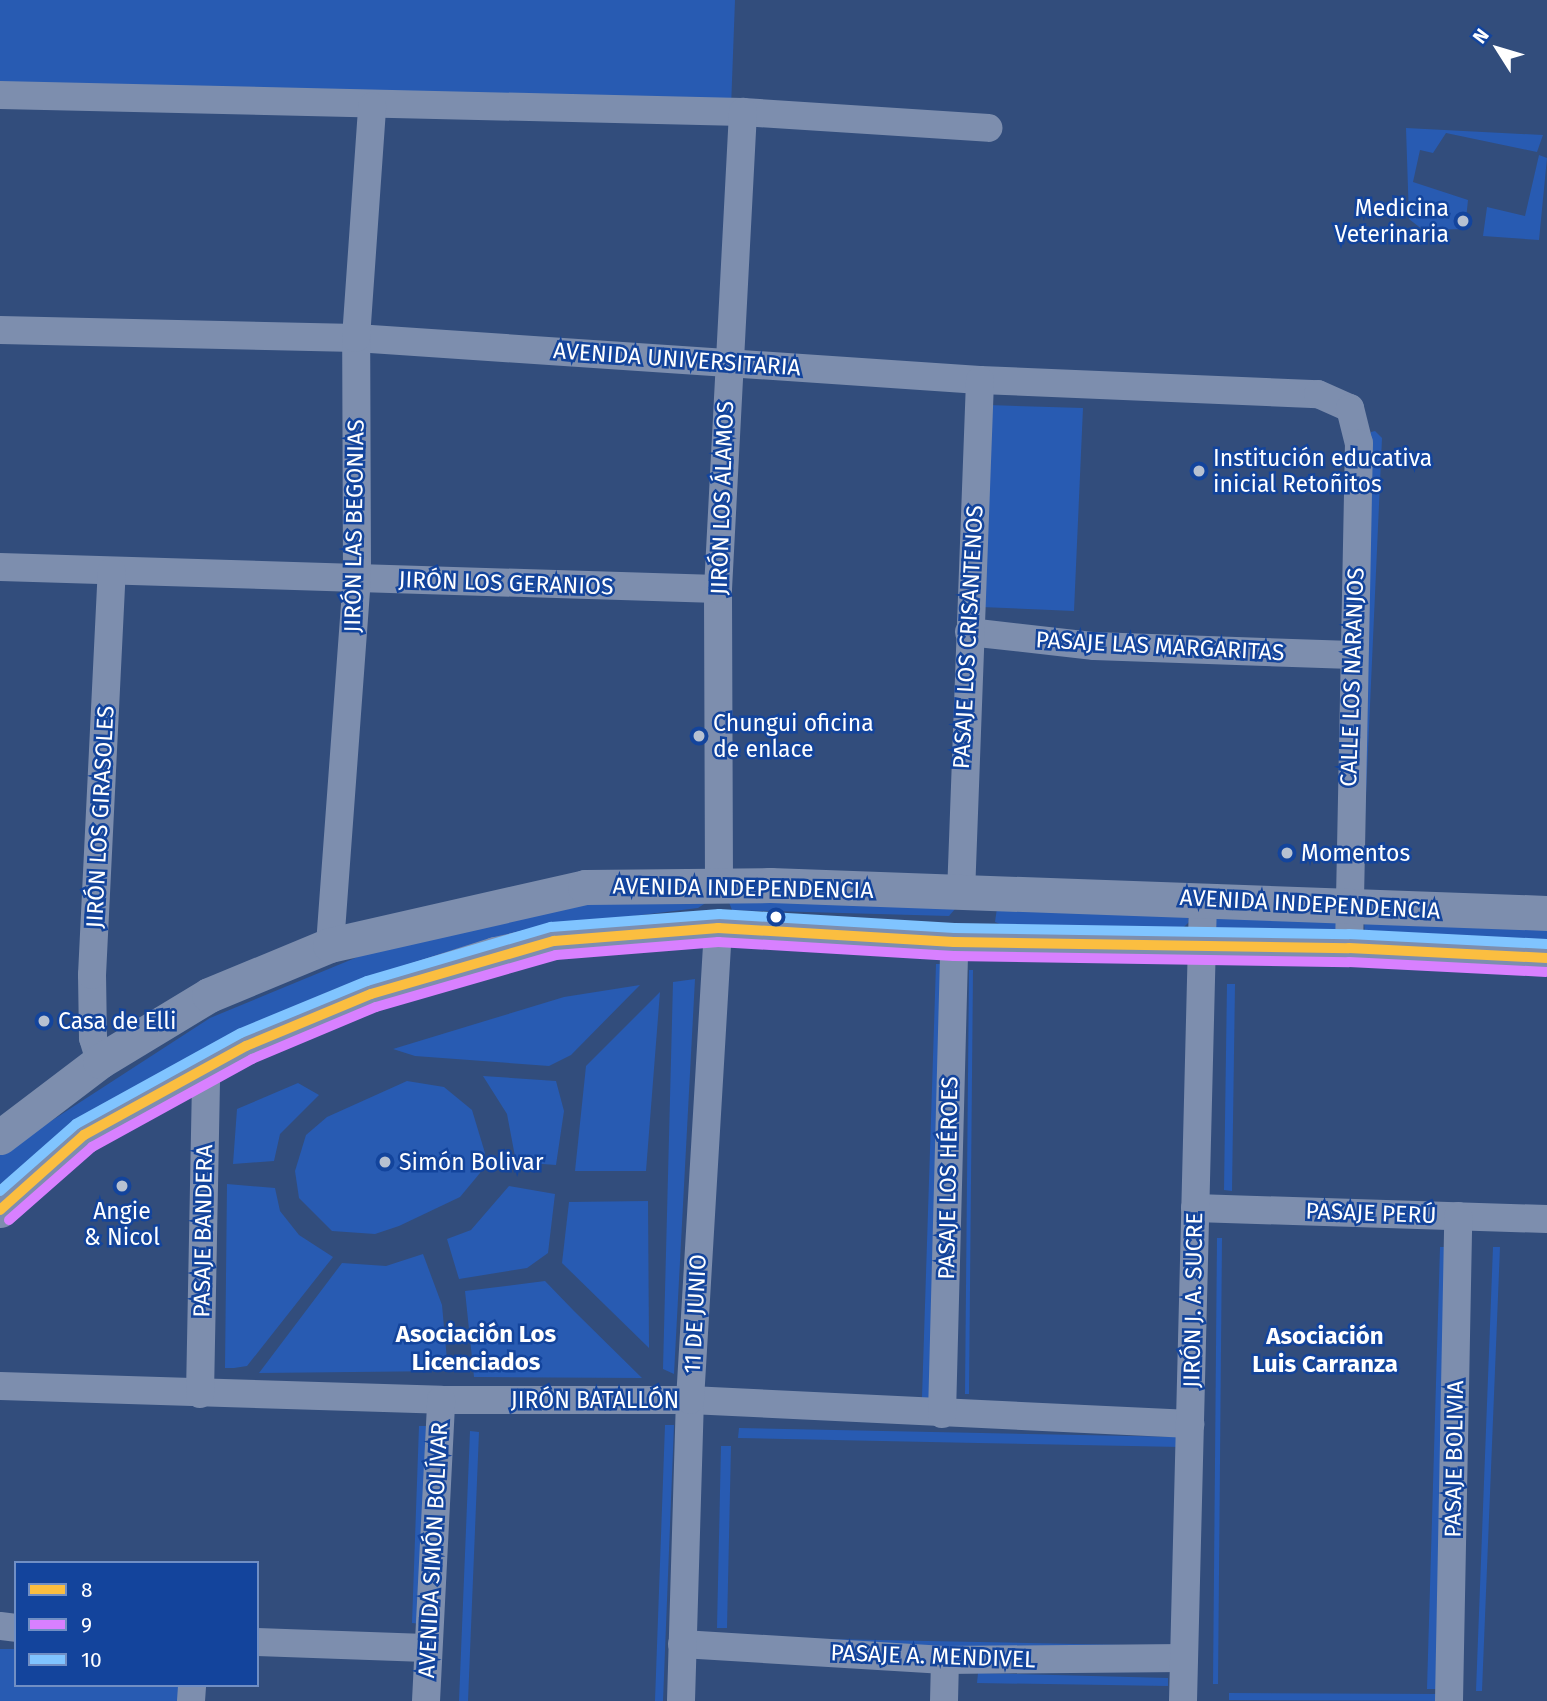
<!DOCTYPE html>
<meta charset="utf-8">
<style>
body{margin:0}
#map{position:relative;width:1547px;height:1701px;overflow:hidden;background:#324d7c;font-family:"Fira Sans",sans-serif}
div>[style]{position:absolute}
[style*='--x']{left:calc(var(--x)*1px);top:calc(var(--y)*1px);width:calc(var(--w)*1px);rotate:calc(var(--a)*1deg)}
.green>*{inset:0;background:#285bb2}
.minor>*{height:28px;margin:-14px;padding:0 14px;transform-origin:14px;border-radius:14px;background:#7d8eae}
.tertiary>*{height:35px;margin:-17.5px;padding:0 17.5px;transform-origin:17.5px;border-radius:17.5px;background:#7d8eae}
.bus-1>*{height:10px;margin:-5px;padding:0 5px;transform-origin:5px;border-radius:5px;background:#fbbe40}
.bus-2>*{height:10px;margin:-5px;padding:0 5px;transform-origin:5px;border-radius:5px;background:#d880ff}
.bus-3>*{height:10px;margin:-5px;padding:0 5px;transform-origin:5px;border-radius:5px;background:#80c4ff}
.dots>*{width:19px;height:19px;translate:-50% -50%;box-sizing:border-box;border:4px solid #13449c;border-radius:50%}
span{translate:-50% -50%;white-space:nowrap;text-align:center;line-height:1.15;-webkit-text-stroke:5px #13449c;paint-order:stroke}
.poi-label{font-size:23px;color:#fff}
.right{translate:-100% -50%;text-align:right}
.left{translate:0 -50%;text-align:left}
.street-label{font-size:23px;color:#fff}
.neighbourhood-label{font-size:24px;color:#fff;font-weight:700}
.legend{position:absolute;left:14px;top:1561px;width:245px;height:126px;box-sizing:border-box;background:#13449c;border:2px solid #718fc4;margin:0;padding:9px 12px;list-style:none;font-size:21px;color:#fff}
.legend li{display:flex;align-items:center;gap:14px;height:35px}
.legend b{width:35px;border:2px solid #718fc4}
.north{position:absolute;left:1463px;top:14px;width:70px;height:70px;-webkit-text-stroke:5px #13449c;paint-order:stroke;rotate:307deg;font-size:19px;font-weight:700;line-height:28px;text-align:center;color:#fff}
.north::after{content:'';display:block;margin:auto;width:24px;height:32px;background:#fff;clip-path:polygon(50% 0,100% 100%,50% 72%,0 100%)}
</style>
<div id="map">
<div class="green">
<div style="clip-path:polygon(0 0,735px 0,731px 108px,0 83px)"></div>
<div style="clip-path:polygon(1406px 128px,1543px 135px,1537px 152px,1446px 133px,1433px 153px,1420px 150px,1413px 182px,1468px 200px,1465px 229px,1423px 230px,1409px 219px)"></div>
<div style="clip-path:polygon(1539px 155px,1547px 158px,1539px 240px,1483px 236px,1487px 207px,1525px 216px)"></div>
<div style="clip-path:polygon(988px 405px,1083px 408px,1074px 611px,981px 607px)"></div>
<div style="clip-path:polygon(1375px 431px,1382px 438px,1363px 862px,1371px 432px)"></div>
<div style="clip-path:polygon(613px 891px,710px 900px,698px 908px,585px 922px,337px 988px,272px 1017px,50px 1146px,0 1184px,0 1155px,11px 1147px,210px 1018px,360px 956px)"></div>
<div style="clip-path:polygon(727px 897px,955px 909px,949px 916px,732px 910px)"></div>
<div style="clip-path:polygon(997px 908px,1188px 917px,1189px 922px,1182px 929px,1005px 926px,995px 922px)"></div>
<div style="clip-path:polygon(1339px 917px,1341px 932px,1215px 931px,1210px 918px)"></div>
<div style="clip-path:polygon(1364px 920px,1547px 925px,1547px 943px,1365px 935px)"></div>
<div style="clip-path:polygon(936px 964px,946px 964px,933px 1398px,922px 1398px)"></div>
<div style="clip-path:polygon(969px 970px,973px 970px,969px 1394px,965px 1394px)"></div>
<div style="clip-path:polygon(695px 979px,674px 1374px,663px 1369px,673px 982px)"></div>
<div style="clip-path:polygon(1227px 984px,1235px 984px,1232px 1191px,1224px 1190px)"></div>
<div style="clip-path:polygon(640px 985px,571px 1055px,549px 1066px,415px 1056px,393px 1049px,564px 997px)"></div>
<div style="clip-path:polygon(660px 992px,646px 1171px,575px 1171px,586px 1066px)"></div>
<div style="clip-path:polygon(483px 1076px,556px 1081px,564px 1111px,556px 1165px,516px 1162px,507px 1114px)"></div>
<div style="clip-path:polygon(407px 1081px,444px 1087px,472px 1110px,485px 1153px,480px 1173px,460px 1197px,399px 1226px,375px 1234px,332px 1231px,299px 1198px,295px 1171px,306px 1135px,327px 1117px)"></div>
<div style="clip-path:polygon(298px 1083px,319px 1095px,280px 1134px,274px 1161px,233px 1164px,237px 1109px)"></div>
<div style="clip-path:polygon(227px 1184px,275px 1188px,280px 1211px,299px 1235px,333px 1257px,247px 1366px,234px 1368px,225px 1368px)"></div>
<div style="clip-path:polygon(509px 1186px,555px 1194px,548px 1253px,527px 1268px,459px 1279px,447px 1239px,471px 1230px)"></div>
<div style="clip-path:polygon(648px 1201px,649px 1348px,562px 1263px,569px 1202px)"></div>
<div style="clip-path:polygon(1217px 1238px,1222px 1238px,1218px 1684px,1213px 1684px)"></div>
<div style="clip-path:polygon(1440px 1247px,1450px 1247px,1437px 1689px,1427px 1689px)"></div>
<div style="clip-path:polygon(1493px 1247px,1500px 1247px,1482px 1691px,1476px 1691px)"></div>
<div style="clip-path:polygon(423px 1254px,442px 1305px,448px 1371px,259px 1373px,342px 1263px,386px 1266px)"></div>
<div style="clip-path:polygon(545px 1281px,574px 1311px,642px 1378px,474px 1377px,465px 1291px)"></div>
<div style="clip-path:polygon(665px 1425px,674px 1425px,663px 1701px,655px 1701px)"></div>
<div style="clip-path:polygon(419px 1426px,429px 1426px,422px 1624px,412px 1623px)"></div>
<div style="clip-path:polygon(739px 1428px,1182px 1437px,1181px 1447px,977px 1443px,738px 1438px)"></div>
<div style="clip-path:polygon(470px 1431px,479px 1432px,468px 1701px,459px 1701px)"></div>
<div style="clip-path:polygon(721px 1446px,731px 1446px,727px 1628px,717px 1628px)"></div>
<div style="clip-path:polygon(730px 1637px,1172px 1646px,1172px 1652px,730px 1642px)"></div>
<div style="clip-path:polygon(0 1649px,16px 1649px,16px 1685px,188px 1685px,187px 1701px,0 1701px)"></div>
<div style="clip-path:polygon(978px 1673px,1168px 1678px,1168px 1686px,977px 1683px)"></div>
<div style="clip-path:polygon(1229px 1693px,1439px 1694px,1439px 1701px,1229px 1700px)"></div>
</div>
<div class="minor">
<div style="--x:0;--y:95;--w:743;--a:1.31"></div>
<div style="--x:743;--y:112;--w:246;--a:3.7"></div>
<div style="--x:0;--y:330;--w:356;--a:1.3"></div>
<div style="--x:356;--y:338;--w:625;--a:3.85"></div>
<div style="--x:980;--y:380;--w:338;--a:2.4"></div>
<div style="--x:1318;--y:394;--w:35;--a:24"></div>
<div style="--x:1350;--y:408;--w:36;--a:76"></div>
<div style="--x:1359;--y:443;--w:505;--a:91.13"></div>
<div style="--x:0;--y:567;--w:718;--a:1.76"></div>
<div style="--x:969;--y:632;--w:126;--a:6.4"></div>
<div style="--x:1094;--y:646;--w:258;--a:2"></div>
<div style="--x:719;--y:884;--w:295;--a:-90.2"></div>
<div style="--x:718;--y:589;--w:478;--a:-87"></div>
<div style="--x:961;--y:894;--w:514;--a:-87.88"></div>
<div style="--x:330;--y:945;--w:368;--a:-85.8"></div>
<div style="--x:357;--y:578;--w:240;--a:-90.2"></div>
<div style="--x:356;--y:338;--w:232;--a:-86"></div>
<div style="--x:100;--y:1061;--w:24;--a:-107"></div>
<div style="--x:93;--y:1038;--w:63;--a:-90.9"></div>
<div style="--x:92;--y:975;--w:404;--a:-87.2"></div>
<div style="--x:1195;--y:1208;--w:352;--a:1.8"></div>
<div style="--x:0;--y:1386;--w:441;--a:1.8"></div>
<div style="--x:441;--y:1400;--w:249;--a:0"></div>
<div style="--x:690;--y:1400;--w:501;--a:2.75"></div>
<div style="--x:200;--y:1394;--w:325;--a:-88.9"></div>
<div style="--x:942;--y:1414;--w:472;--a:-88.5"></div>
<div style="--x:0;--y:1626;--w:16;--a:7"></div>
<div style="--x:257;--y:1642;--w:169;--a:2"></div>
<div style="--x:682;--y:1644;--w:263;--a:3.5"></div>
<div style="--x:945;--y:1660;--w:239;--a:-0.5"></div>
<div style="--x:191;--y:1701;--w:16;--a:-86"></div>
<div style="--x:426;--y:1701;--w:301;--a:-87.1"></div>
<div style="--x:681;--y:1701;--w:301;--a:-88.3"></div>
<div style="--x:690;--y:1400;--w:473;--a:-86.6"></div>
<div style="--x:944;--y:1701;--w:41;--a:-88.6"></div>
<div style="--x:1183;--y:1701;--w:803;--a:-88.57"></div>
<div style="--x:1449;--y:1701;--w:485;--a:-88.9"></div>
</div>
<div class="tertiary">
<div style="--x:0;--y:1137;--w:126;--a:-37.2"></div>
<div style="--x:100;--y:1061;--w:127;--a:-31.2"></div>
<div style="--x:209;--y:995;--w:131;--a:-22.5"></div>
<div style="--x:330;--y:945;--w:262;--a:-12.8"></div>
<div style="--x:585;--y:887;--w:185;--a:-0.6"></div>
<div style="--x:770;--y:885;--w:778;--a:2.06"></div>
<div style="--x:0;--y:1210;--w:113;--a:-41.8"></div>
<div style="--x:84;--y:1135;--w:185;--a:-28.8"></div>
<div style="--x:246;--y:1046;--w:135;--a:-22.6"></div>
<div style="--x:371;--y:994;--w:130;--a:-17.9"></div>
<div style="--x:495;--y:954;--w:60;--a:-12.4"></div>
<div style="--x:554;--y:941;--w:165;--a:-4.5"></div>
<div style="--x:718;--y:928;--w:236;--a:3.4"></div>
<div style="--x:954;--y:942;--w:395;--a:0.9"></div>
<div style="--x:1349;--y:948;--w:198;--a:2.9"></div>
</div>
<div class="bus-1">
<div style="--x:0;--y:1210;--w:113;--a:-41.8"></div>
<div style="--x:84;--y:1135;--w:185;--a:-28.8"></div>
<div style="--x:246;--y:1046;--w:135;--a:-22.6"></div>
<div style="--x:371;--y:994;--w:191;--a:-16.2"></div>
<div style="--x:554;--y:941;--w:165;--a:-4.5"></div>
<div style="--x:718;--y:928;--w:236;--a:3.4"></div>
<div style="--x:954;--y:942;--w:395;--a:0.9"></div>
<div style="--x:1349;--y:948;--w:198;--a:2.9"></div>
</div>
<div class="bus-2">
<div style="--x:9;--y:1220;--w:111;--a:-41.3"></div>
<div style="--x:92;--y:1147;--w:183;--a:-28.8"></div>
<div style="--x:252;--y:1059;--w:134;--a:-22.8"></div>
<div style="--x:376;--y:1007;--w:187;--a:-16.1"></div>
<div style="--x:556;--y:955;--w:163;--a:-4.6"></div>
<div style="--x:718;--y:942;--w:236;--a:3.4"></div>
<div style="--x:954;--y:956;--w:395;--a:0.9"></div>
<div style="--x:1349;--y:962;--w:197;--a:2.9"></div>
</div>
<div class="bus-3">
<div style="--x:0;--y:1191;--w:101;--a:-41.4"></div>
<div style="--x:76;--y:1124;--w:188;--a:-28.9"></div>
<div style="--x:241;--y:1033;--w:136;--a:-22.4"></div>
<div style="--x:367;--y:981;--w:192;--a:-16.4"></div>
<div style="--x:551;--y:927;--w:169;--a:-4.4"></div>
<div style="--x:719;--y:914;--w:236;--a:3.4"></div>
<div style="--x:955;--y:928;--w:394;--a:0.9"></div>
<div style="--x:1349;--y:934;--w:198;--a:2.9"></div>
</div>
<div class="dots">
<div style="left:1463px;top:221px;background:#b7c1d1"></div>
<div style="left:1199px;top:471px;background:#b7c1d1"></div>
<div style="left:699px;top:736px;background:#b7c1d1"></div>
<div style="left:1287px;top:853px;background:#b7c1d1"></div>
<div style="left:776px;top:917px;background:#fff"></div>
<div style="left:44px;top:1021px;background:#b7c1d1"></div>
<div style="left:385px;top:1162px;background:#b7c1d1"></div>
<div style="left:122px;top:1186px;background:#b7c1d1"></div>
</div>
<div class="poi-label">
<span class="right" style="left:1449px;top:221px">Medicina<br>Veterinaria</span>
<span class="left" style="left:1213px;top:471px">Institución educativa<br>inicial Retoñitos</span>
<span class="left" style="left:713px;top:736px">Chungui oficina<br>de enlace</span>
<span class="left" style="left:1301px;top:853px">Momentos</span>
<span class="left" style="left:58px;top:1021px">Casa de Elli</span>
<span class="left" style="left:399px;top:1162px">Simón Bolivar</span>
<span style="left:122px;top:1224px">Angie<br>&amp; Nicol</span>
</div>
<div class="street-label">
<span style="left:677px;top:359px;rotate:4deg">AVENIDA UNIVERSITARIA</span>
<span style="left:722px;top:498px;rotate:-88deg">JIRÓN LOS ÁLAMOS</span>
<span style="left:354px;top:526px;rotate:-89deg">JIRÓN LAS BEGONIAS</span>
<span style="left:506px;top:583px;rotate:2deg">JIRÓN LOS GERANIOS</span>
<span style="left:968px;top:637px;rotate:-87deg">PASAJE LOS CRISANTENOS</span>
<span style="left:1160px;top:646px;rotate:3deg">PASAJE LAS MARGARITAS</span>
<span style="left:1352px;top:677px;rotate:-88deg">CALLE LOS NARANJOS</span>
<span style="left:100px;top:817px;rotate:-87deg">JIRÓN LOS GIRASOLES</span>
<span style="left:743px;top:888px;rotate:1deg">AVENIDA INDEPENDENCIA</span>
<span style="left:1310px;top:904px;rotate:3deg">AVENIDA INDEPENDENCIA</span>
<span style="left:948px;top:1178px;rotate:-89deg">PASAJE LOS HÉROES</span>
<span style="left:1371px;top:1213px;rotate:2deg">PASAJE PERÚ</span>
<span style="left:203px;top:1231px;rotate:-89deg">PASAJE BANDERA</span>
<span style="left:1193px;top:1300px;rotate:-89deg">JIRÓN J. A. SUCRE</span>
<span style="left:695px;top:1314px;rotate:-87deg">11 DE JUNIO</span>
<span style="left:595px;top:1400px">JIRÓN BATALLÓN</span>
<span style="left:1454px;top:1459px;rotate:-89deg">PASAJE BOLIVIA</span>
<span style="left:433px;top:1550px;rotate:-87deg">AVENIDA SIMÓN BOLÍVAR</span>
<span style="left:933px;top:1656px;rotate:2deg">PASAJE A. MENDIVEL</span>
</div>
<div class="neighbourhood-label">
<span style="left:476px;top:1349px">Asociación Los<br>Licenciados</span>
<span style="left:1325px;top:1351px">Asociación<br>Luis Carranza</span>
</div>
<ul class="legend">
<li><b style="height:9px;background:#fbbe40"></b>8</li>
<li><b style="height:9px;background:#d880ff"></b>9</li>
<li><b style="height:9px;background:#80c4ff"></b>10</li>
</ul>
<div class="north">N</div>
</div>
